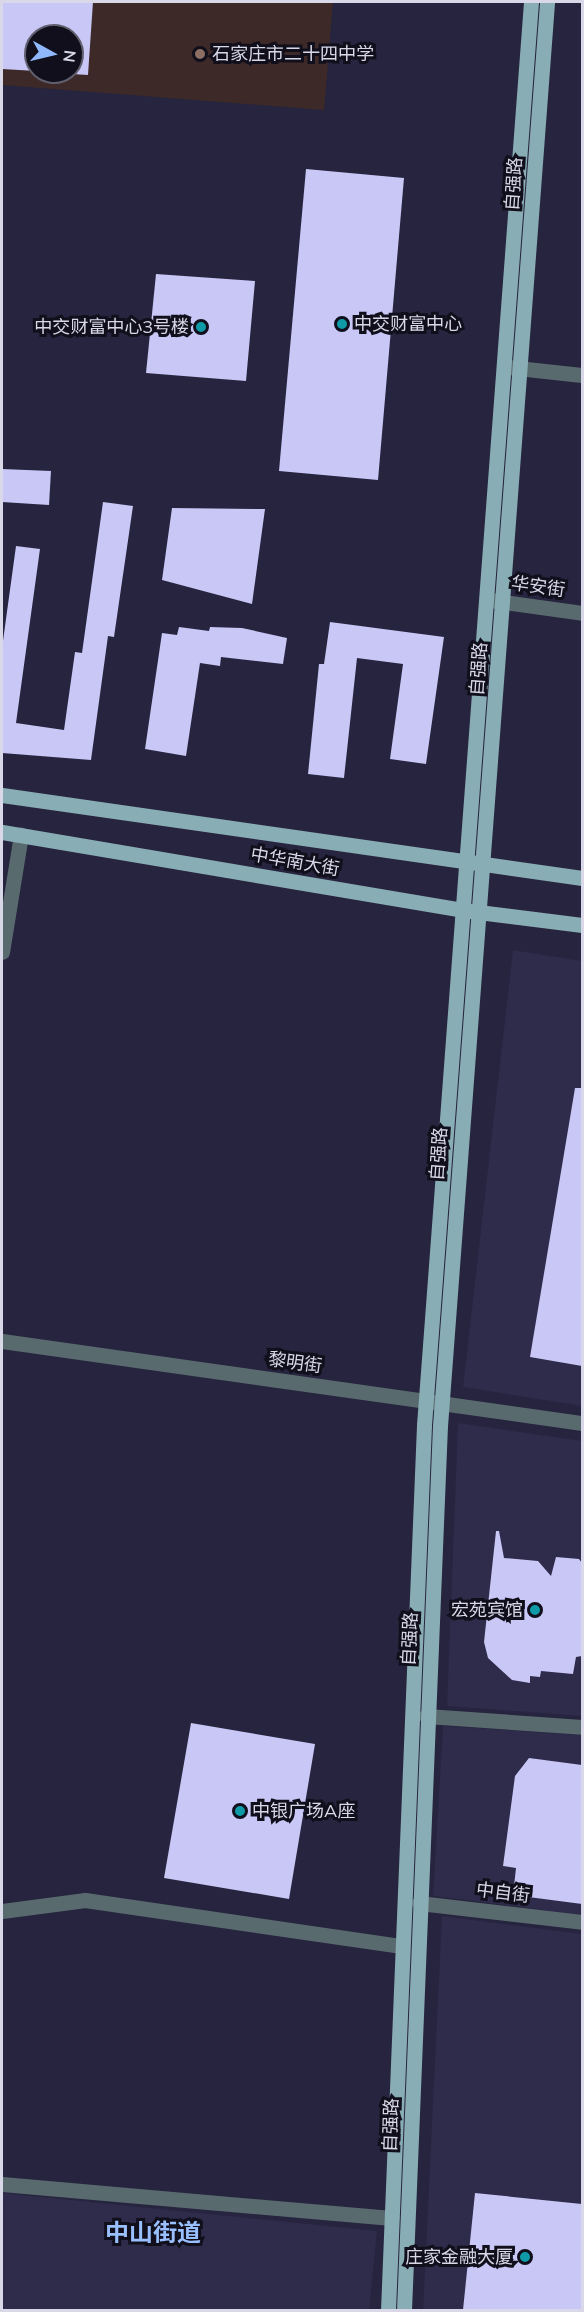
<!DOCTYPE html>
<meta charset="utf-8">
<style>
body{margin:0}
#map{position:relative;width:584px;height:2312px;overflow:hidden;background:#26243e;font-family:Mulish,"Noto Sans SC",sans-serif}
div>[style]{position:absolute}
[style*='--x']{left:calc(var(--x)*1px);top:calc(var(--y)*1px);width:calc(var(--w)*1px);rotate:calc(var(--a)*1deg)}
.built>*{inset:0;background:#2e2b4b}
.education>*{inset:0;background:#3d2927}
.building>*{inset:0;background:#c8c7f6}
.minor>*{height:15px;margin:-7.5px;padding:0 7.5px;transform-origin:7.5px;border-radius:7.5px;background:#596a6e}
.major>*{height:15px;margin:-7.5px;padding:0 7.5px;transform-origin:7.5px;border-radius:7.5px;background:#89adb4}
.dots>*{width:16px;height:16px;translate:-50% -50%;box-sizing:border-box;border:3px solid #100f1b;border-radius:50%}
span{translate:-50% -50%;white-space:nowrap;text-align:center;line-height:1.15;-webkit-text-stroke:6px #100f1b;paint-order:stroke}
.poi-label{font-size:18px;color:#d8d8e9}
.left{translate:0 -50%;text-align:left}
.right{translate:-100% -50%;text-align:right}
.street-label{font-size:18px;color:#d8d8e9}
.district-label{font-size:24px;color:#99bfff;font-weight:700}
.frame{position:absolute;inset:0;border:3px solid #d8d8e9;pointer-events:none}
.north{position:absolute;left:24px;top:24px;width:60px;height:60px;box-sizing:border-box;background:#100f1b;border:2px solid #605f6d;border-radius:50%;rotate:98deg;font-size:16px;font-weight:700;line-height:24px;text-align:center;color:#d8d8e9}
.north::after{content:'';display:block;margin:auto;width:21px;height:27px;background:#90b8fd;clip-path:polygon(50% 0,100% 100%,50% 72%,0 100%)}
</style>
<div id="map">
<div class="built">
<div style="clip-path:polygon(513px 950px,582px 961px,582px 1406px,463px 1387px)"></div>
<div style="clip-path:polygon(458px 1423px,582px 1441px,582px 1716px,447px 1706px)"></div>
<div style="clip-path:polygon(443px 1726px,582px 1735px,582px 1915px,433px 1896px)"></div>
<div style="clip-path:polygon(442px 1916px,582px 1934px,582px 2310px,423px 2310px)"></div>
<div style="clip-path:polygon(2px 2193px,377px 2231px,369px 2310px,2px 2310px)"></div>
</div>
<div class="education">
<div style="clip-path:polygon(evenodd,2px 2px,333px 2px,324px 110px,2px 85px,2px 2px,36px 36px,72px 36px,72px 72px,36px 72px,36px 36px)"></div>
</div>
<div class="building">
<div style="clip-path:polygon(2px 2px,93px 2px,88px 75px,72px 74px,72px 36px,36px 36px,36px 71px,2px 69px)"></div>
<div style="clip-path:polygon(306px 169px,404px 178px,378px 480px,279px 471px)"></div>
<div style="clip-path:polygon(156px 274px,255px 281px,246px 381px,146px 373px)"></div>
<div style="clip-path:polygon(2px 469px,51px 471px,49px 505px,2px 502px)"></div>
<div style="clip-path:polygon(103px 502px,133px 506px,114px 637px,108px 636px,91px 760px,2px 753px,2px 648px,16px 546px,40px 549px,16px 723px,64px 730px,75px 652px,82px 653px)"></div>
<div style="clip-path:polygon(172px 508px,265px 509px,252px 604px,162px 580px)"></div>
<div style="clip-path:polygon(330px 622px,444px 637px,426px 764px,390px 759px,403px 664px,357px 658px,344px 778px,308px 774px,319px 664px,324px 664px)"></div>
<div style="clip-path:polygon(179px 627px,209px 631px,210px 627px,242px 628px,287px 638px,283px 664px,221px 657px,220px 666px,200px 663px,186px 756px,145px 749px,162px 633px,177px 635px)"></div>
<div style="clip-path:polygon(575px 1088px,582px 1088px,582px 1366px,530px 1357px)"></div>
<div style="clip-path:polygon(496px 1531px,499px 1531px,504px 1558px,538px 1561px,551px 1576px,556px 1557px,579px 1559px,582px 1563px,582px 1656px,576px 1657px,573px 1674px,541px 1671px,540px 1677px,530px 1676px,530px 1683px,512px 1680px,488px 1658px,484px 1642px)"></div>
<div style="clip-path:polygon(191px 1723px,315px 1744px,289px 1899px,164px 1878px)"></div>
<div style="clip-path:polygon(529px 1758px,582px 1765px,582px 1904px,513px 1895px,516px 1868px,503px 1866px,515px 1776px)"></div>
<div style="clip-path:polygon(475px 2193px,582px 2204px,582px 2310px,463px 2310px)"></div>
</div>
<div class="minor">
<div style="--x:508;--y:367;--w:74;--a:6.2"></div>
<div style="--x:490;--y:600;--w:93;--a:8"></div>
<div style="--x:2;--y:952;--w:119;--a:-80.8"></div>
<div style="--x:2;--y:1341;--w:586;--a:8.05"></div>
<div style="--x:426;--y:1716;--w:156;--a:4"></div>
<div style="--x:419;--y:1903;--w:164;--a:6.6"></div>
<div style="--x:2;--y:1911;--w:84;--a:-7.5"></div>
<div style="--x:85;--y:1900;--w:320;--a:8.3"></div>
<div style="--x:2;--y:2184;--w:391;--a:5"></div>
</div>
<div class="major">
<div style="--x:2;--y:795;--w:586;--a:8.14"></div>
<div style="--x:2;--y:832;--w:467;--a:9.6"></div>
<div style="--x:462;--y:910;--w:121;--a:7.1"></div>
<div style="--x:388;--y:2310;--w:886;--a:-87.67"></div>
<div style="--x:424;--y:1425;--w:1427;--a:-85.7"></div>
<div style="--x:404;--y:2310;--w:885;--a:-87.67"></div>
<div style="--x:440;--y:1426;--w:1428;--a:-85.7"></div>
</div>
<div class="dots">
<div style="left:200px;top:54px;background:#8d6e63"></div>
<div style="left:342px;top:324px;background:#0f9aa8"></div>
<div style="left:201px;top:327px;background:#0f9aa8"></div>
<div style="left:535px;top:1610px;background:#0f9aa8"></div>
<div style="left:240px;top:1811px;background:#0f9aa8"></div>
<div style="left:525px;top:2257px;background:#0f9aa8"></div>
</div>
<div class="poi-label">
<span class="left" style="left:212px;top:54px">石家庄市二十四中学</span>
<span class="left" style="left:354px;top:324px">中交财富中心</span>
<span class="right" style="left:189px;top:327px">中交财富中心3号楼</span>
<span class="right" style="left:523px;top:1610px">宏苑宾馆</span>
<span class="left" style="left:252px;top:1811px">中银广场A座</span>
<span class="right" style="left:513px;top:2257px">庄家金融大厦</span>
</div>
<div class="street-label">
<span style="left:514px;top:184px;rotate:-86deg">自强路</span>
<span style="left:538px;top:587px;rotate:8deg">华安街</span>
<span style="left:479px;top:669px;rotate:-86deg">自强路</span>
<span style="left:295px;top:862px;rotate:10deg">中华南大街</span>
<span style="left:439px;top:1154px;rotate:-86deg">自强路</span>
<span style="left:295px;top:1363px;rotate:8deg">黎明街</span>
<span style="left:410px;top:1639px;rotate:-87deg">自强路</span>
<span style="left:503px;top:1893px;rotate:7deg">中自街</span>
<span style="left:391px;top:2125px;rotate:-88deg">自强路</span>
</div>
<div class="district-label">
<span style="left:153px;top:2233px">中山街道</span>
</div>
<div class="frame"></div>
<div class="north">N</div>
</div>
